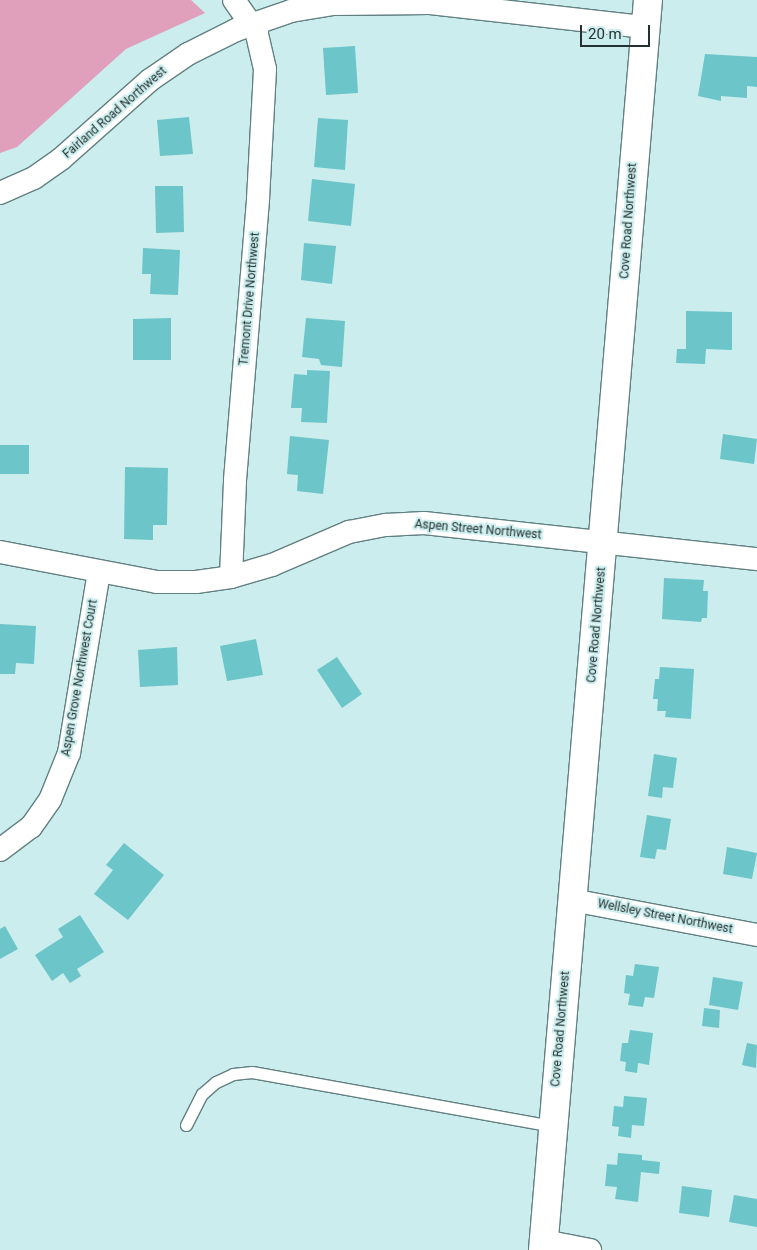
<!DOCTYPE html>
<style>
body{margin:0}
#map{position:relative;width:757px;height:1250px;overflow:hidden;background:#ccedee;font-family:Roboto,sans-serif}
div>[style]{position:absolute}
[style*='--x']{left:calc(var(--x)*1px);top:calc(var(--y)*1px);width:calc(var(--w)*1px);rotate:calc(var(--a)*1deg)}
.forest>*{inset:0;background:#e09fba}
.building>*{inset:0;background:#6cc5c8}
.roads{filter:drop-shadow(1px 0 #628081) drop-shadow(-1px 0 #628081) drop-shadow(0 1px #628081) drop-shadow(0 -1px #628081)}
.service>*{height:11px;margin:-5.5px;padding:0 5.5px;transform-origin:5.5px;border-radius:5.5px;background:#fff}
.minor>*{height:22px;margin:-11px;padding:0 11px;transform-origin:11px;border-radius:11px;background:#fff}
.secondary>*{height:28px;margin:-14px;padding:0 14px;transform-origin:14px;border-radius:14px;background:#fff}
span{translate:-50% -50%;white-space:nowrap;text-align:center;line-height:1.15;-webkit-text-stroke:4px #ccedee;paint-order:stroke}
.street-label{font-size:12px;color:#243131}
.scale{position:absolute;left:580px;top:25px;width:70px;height:22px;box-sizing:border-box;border:2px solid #243131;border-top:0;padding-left:6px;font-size:15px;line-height:18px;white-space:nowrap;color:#243131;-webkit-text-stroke:4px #ccedee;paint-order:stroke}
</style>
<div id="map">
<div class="forest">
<div style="clip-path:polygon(0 0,191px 0,205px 13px,126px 49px,17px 147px,0 153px)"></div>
</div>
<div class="building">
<div style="clip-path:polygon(355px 46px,358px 93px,326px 95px,323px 48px)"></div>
<div style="clip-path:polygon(705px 54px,757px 57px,757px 87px,747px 86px,747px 98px,721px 96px,721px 101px,698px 96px)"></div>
<div style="clip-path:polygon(189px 117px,193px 154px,160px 156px,157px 120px)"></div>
<div style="clip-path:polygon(318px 118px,348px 120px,345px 170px,314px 167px)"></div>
<div style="clip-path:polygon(312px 179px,355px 184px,351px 226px,308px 221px)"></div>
<div style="clip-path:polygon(155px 186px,183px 186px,184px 232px,156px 233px)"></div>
<div style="clip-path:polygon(304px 243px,336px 246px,332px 284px,301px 280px)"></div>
<div style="clip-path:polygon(143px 248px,180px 250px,178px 295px,150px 294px,151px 274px,142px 274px)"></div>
<div style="clip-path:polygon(686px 311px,732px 312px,732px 350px,706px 349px,705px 364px,676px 363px,677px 349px,686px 349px)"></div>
<div style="clip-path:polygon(171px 318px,171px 360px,133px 360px,133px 319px)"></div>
<div style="clip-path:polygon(306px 318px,345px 321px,342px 367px,321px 365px,319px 359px,302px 357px)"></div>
<div style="clip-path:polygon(307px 370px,330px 371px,327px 423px,301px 422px,302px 408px,291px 408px,294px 374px,307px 375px)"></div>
<div style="clip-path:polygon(723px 434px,757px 439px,754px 464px,720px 459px)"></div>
<div style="clip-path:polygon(290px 436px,329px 440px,323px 494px,297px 491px,298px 475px,287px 474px)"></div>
<div style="clip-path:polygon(0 445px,29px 445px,29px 474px,0 474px)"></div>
<div style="clip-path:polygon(125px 467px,168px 468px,167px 525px,153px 525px,153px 540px,124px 539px)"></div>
<div style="clip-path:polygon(664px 578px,704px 580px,703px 591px,708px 591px,707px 618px,702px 618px,701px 622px,662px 619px)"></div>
<div style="clip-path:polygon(0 624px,36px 626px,34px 664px,16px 663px,15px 674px,0 674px)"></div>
<div style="clip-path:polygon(256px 639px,263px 675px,227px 681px,220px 646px)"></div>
<div style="clip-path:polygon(177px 647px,178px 685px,140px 687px,138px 650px)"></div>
<div style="clip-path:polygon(337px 657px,362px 694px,342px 708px,317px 670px)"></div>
<div style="clip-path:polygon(660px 667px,694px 669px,691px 719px,665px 717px,666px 711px,657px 711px,658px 699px,653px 699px,655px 679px,659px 679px)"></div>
<div style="clip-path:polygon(654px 754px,677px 758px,673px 788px,663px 787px,662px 798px,648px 796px)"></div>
<div style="clip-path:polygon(647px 815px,671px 819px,666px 850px,657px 849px,655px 859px,640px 857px)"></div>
<div style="clip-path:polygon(124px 843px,164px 875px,128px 920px,94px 894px,113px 870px,106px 865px)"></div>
<div style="clip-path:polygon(727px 847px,757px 853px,752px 879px,723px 874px)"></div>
<div style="clip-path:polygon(80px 915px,104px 952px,77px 969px,81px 976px,70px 983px,63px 973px,52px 981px,35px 955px,63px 937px,58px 929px)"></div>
<div style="clip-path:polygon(5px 926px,18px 949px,0 959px,0 929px)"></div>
<div style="clip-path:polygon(635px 964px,659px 967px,654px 998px,645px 997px,643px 1007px,628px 1005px,630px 994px,624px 993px,626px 975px,633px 976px)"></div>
<div style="clip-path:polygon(713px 977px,743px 982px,738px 1010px,709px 1005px)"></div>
<div style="clip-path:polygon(704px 1008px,720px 1010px,719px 1028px,702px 1026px)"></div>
<div style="clip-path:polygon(630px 1030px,653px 1033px,649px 1065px,638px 1063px,637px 1073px,625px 1071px,626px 1062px,620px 1061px,622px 1043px,628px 1043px)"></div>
<div style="clip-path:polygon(747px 1043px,757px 1045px,756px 1068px,742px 1065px)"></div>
<div style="clip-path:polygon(624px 1096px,647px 1098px,644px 1126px,632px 1125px,631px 1138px,618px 1136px,619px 1127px,612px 1126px,614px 1106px,623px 1107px)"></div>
<div style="clip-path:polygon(618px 1153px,642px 1155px,642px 1160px,660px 1162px,659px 1174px,641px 1172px,638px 1202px,615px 1199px,617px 1187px,605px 1186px,607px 1164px,617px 1165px)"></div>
<div style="clip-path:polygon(682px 1186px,712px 1190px,709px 1217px,679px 1213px)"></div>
<div style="clip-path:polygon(734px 1195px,757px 1199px,757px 1227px,729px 1222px)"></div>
</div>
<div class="roads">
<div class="service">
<div style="--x:186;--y:1125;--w:35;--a:-63"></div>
<div style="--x:202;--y:1094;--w:18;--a:-41"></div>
<div style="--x:216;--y:1082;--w:19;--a:-25"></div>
<div style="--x:233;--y:1074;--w:19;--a:-6"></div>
<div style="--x:252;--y:1072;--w:306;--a:10.2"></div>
</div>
<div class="minor">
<div style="--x:0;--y:193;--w:37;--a:-24"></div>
<div style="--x:34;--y:178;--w:33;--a:-35"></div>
<div style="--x:61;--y:159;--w:119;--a:-41.6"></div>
<div style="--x:150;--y:80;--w:46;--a:-34.4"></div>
<div style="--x:188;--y:54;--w:54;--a:-26.6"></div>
<div style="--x:236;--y:30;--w:58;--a:-19.1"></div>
<div style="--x:291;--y:11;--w:43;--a:-9.5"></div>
<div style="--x:333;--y:4;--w:97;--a:-0.6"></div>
<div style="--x:430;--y:3;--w:216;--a:6.4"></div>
<div style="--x:0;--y:552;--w:160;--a:10.8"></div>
<div style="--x:157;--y:582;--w:39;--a:0"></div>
<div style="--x:196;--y:582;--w:35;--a:-8"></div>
<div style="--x:231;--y:577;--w:43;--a:-16.3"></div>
<div style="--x:272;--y:565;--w:84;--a:-23.2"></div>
<div style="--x:349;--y:532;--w:38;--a:-11"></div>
<div style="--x:386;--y:525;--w:38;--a:-3"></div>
<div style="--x:424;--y:523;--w:335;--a:6.2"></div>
<div style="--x:231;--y:577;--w:97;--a:-87.6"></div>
<div style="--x:235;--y:480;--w:282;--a:-85.3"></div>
<div style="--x:258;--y:199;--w:130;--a:-86.9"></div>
<div style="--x:265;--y:69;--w:37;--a:-103"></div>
<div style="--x:257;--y:33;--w:40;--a:-124.9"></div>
<div style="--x:0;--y:850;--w:39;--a:-37"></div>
<div style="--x:31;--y:827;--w:33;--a:-55"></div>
<div style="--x:50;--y:800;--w:51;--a:-68"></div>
<div style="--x:69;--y:753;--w:183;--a:-80.6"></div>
<div style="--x:572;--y:900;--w:188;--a:10.7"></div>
<div style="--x:544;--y:1241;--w:47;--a:11.1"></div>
</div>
<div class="secondary">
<div style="--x:543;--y:1250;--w:1254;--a:-85.2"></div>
</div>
</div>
<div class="street-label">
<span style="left:115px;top:113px;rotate:-41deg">Fairland Road Northwest</span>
<span style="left:629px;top:221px;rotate:-86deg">Cove Road Northwest</span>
<span style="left:250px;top:299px;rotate:-85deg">Tremont Drive Northwest</span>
<span style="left:478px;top:530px;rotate:5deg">Aspen Street Northwest</span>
<span style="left:597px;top:625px;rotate:-85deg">Cove Road Northwest</span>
<span style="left:80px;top:678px;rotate:-80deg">Aspen Grove Northwest Court</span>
<span style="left:665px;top:917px;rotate:11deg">Wellsley Street Northwest</span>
<span style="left:561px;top:1029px;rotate:-85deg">Cove Road Northwest</span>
</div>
<div class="scale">20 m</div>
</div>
